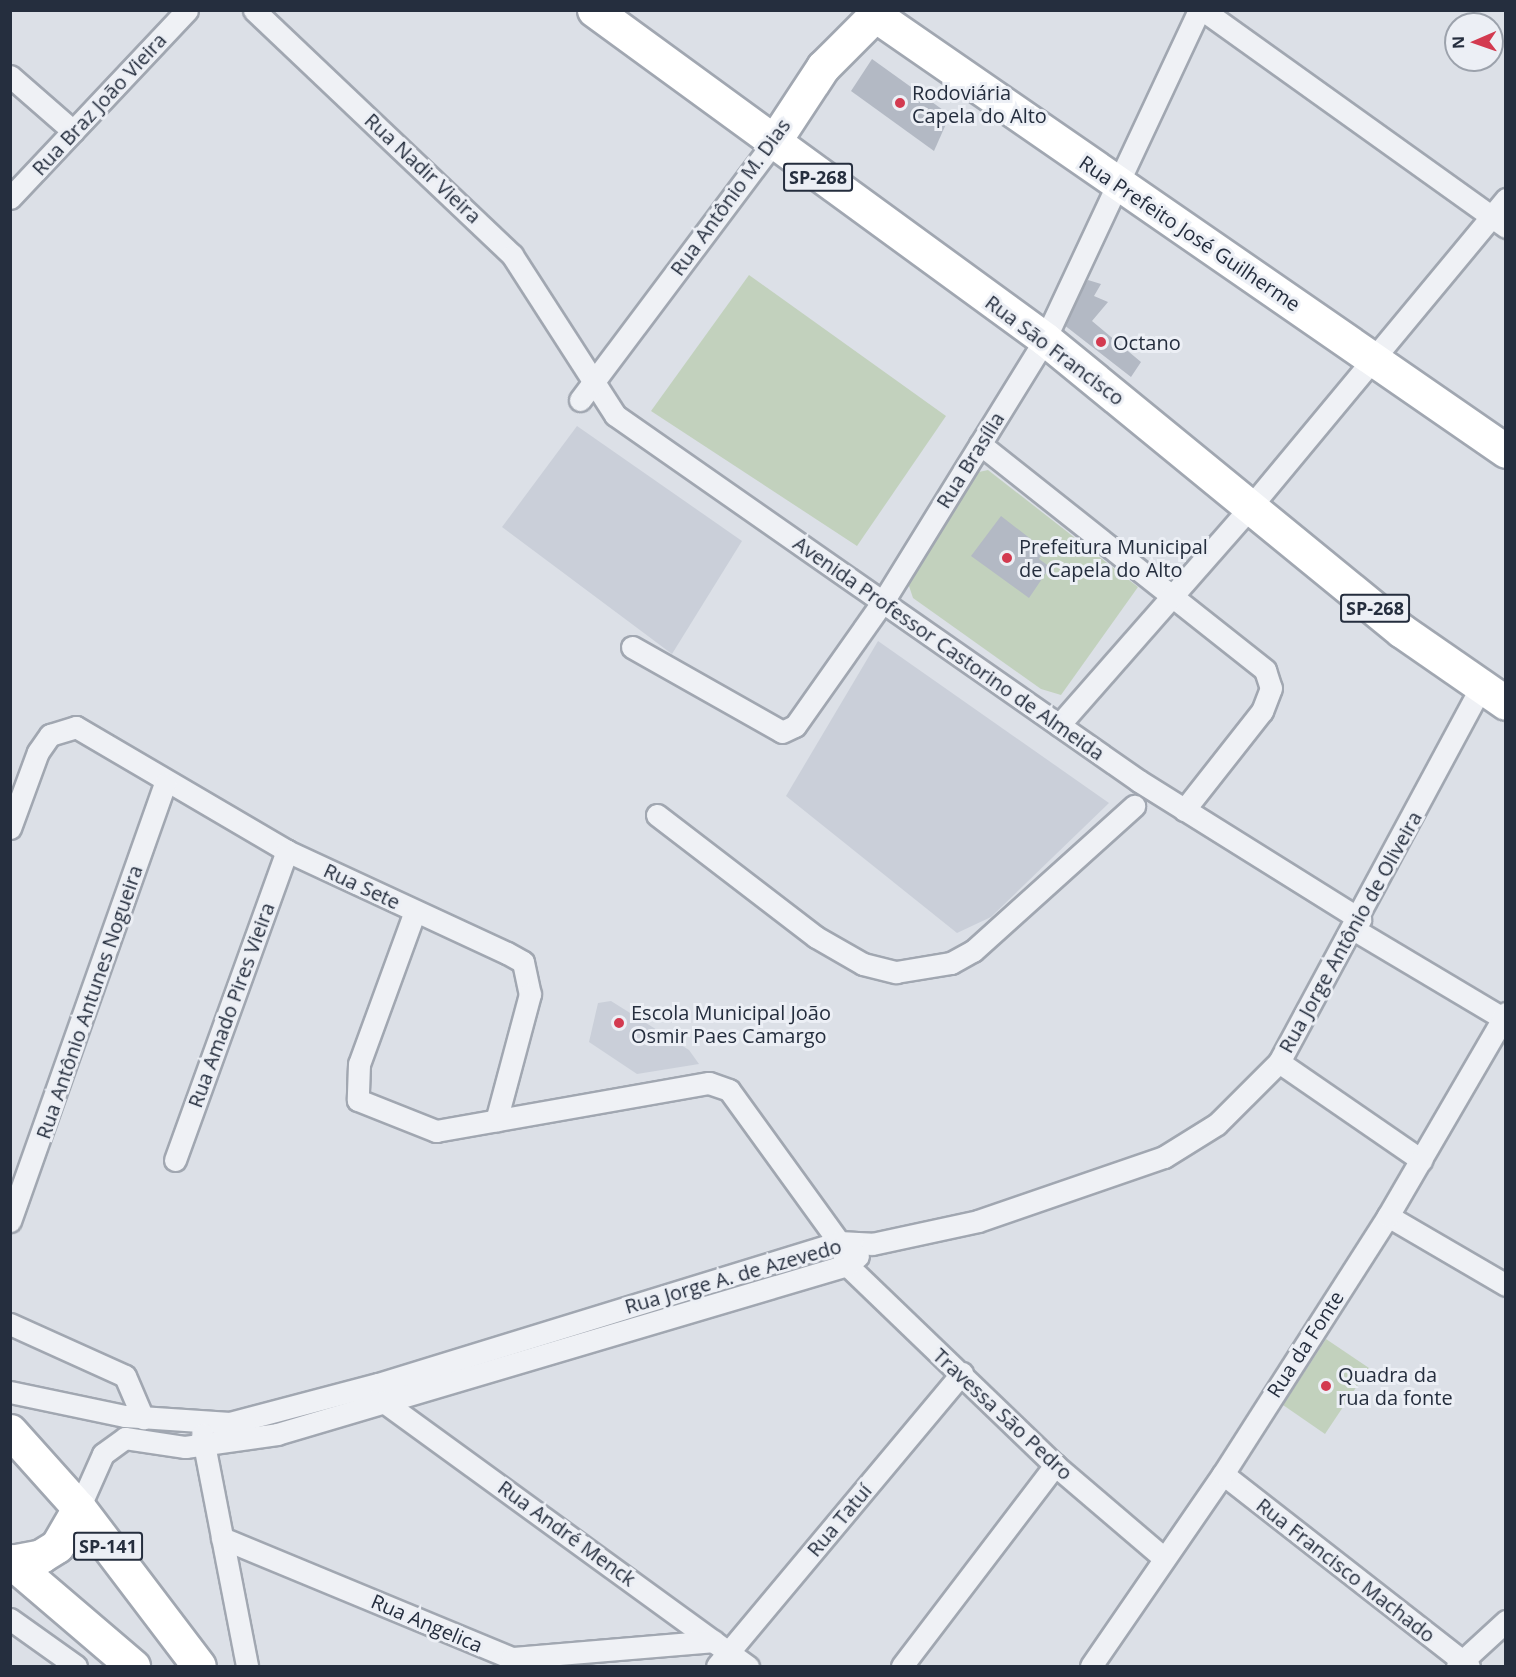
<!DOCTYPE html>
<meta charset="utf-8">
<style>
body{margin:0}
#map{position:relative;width:1516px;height:1677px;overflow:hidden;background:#dce0e7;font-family:"Open Sans",sans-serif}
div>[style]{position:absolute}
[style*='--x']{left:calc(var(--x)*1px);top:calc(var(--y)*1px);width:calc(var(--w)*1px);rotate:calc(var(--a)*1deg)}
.built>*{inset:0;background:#cacfd9}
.green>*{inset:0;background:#c2d1bd}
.building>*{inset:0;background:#b3b9c4}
.roads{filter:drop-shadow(2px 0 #a1a7b1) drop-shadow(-2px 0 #a1a7b1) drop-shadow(0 2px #a1a7b1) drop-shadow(0 -2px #a1a7b1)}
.minor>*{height:21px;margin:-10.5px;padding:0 10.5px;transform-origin:10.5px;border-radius:10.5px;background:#eff1f5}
.primary>*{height:33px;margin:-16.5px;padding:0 16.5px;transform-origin:16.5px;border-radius:16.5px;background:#fff}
.dots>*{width:16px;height:16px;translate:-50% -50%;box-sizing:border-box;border:3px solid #eceff5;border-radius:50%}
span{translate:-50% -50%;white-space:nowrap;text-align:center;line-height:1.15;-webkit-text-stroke:6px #eceff5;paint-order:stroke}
.shield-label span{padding:2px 4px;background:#eceff5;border:2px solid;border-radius:4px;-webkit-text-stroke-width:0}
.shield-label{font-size:18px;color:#252e3e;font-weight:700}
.poi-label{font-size:20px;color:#252e3e}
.left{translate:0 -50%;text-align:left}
.street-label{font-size:20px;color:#252e3e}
.frame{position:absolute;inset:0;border:12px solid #252e3e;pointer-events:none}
.north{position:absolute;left:1444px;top:12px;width:60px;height:60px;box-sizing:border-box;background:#eceff5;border:2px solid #9ca2ac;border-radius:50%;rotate:268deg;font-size:16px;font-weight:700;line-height:24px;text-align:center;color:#252e3e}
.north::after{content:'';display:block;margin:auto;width:21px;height:27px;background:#d33a50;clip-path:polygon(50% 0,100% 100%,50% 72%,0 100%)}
</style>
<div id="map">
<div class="built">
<div style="clip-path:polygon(577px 426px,742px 541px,672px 654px,502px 527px)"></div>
<div style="clip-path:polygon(878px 641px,1109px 803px,991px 917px,957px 933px,786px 796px)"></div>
<div style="clip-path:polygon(611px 1001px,689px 1050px,699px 1064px,637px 1074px,589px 1042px,598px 1003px)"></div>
</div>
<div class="green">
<div style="clip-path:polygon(749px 275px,946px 416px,857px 546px,651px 411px)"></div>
<div style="clip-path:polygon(988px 470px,1138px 587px,1061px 695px,1041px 689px,913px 598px,907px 580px,979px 472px)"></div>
<div style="clip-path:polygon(1326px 1339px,1369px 1368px,1325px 1434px,1283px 1405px)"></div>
</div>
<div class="building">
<div style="clip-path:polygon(872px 59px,950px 115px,934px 151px,851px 91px)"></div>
<div style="clip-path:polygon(1088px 280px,1101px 284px,1094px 296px,1108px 302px,1092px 321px,1141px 362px,1131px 377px,1059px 321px)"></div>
<div style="clip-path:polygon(1001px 516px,1045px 550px,1039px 559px,1050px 567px,1029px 598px,971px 556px)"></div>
</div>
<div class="roads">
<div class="minor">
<div style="--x:254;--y:10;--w:356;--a:43.5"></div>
<div style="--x:512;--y:255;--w:190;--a:57.2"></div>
<div style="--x:615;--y:415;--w:639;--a:34.93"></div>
<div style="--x:1139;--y:781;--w:261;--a:32"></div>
<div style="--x:1203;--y:10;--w:373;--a:35.6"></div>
<div style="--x:10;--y:76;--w:84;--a:41.1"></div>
<div style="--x:10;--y:198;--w:258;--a:-46.7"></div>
<div style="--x:580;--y:400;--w:321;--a:-53.1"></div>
<div style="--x:980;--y:444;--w:364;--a:38.4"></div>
<div style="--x:1265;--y:670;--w:19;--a:72"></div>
<div style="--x:1271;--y:688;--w:25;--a:111"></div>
<div style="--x:1262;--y:711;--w:126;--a:128.2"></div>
<div style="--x:632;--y:647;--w:172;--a:29.5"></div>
<div style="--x:782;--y:732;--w:14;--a:-25"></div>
<div style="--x:795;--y:726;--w:154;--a:-54.8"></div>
<div style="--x:884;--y:600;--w:307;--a:-58.3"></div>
<div style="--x:1045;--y:339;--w:363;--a:-64.9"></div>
<div style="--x:1059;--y:725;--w:293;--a:-48.7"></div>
<div style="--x:1252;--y:505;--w:398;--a:-50.3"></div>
<div style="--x:657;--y:815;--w:200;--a:37.5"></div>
<div style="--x:816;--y:937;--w:54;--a:29.9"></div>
<div style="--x:863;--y:964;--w:34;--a:14"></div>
<div style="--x:896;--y:972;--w:56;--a:-9.3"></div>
<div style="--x:951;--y:963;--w:25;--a:-29"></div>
<div style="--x:973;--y:951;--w:217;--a:-42"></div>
<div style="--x:10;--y:828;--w:81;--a:-69.8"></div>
<div style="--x:38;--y:752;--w:21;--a:-55"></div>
<div style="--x:50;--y:735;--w:27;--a:-17"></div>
<div style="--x:76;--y:727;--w:245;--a:30.4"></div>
<div style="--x:287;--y:851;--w:242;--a:24.9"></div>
<div style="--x:507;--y:953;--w:18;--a:29"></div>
<div style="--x:523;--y:962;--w:33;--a:78"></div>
<div style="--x:530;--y:994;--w:131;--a:105"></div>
<div style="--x:415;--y:911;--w:163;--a:110.1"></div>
<div style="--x:359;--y:1064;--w:36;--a:92"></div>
<div style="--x:358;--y:1100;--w:84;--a:21.7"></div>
<div style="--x:436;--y:1131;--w:277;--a:-10"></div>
<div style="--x:709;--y:1083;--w:21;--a:19"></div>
<div style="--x:729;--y:1090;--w:188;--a:54.1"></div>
<div style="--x:839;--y:1242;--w:24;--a:71"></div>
<div style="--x:847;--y:1265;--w:289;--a:43.9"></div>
<div style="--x:1055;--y:1465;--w:143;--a:40.5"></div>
<div style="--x:1355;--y:930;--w:176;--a:30.8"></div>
<div style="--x:1279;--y:1062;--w:173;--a:34.6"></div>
<div style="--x:175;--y:1160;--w:329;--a:-70.1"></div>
<div style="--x:1388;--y:1216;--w:137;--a:30.3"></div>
<div style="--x:10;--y:1221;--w:464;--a:-70.5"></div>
<div style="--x:10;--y:1324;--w:126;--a:24.3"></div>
<div style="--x:125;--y:1376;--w:46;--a:66.8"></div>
<div style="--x:10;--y:1392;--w:117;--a:11.8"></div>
<div style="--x:125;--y:1416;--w:105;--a:3.8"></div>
<div style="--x:230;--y:1423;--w:153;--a:-14.8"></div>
<div style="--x:378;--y:1384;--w:482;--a:-17.1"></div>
<div style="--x:839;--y:1242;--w:33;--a:3"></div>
<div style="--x:872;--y:1244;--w:108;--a:-12.2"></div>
<div style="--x:978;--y:1221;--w:197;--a:-19"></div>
<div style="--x:1164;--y:1157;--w:62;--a:-31.9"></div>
<div style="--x:1217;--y:1124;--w:88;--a:-45"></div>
<div style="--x:1279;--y:1062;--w:428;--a:-61.7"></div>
<div style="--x:381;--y:1395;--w:8;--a:67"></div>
<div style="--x:384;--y:1402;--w:450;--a:36"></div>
<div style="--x:202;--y:1434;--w:236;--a:79"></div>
<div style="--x:1223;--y:1474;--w:312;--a:38"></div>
<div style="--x:79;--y:1508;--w:59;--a:-66"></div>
<div style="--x:103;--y:1454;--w:27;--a:-36"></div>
<div style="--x:125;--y:1438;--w:61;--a:8.5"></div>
<div style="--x:185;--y:1447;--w:93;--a:-8"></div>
<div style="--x:277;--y:1434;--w:595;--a:-16.51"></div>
<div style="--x:847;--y:1265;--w:14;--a:-39"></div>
<div style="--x:222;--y:1538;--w:314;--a:22.5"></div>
<div style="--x:512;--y:1658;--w:202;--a:-4.8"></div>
<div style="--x:10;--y:1619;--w:81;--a:35.5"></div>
<div style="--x:717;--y:1666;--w:382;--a:-50.1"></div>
<div style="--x:902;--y:1666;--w:253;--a:-52.7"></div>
<div style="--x:1091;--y:1666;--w:233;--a:-55.5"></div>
<div style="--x:1223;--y:1474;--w:306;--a:-57.4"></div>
<div style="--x:1388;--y:1216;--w:235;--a:-59.8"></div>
<div style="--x:1457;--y:1666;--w:67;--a:-42.6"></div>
</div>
<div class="primary">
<div style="--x:594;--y:10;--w:558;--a:36.11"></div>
<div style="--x:1045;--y:339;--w:461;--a:39.3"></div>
<div style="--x:1402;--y:631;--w:126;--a:34.7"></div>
<div style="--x:773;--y:143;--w:91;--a:-56.7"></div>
<div style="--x:823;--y:67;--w:74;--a:-45"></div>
<div style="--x:875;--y:15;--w:767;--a:34.64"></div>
<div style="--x:10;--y:1431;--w:103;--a:48.1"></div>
<div style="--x:79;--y:1508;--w:198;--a:52.8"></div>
<div style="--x:10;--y:1561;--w:162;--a:40.5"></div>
<div style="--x:11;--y:1562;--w:31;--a:-11"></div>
<div style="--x:41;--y:1556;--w:19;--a:-32"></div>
<div style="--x:57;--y:1546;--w:44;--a:-59.9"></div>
</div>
</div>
<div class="dots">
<div style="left:900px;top:103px;background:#d33a50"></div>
<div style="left:1101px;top:342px;background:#d33a50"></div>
<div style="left:1007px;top:558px;background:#d33a50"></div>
<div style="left:619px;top:1023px;background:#d33a50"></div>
<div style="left:1326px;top:1386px;background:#d33a50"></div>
</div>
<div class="shield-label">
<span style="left:818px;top:177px">SP-268</span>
<span style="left:1375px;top:608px">SP-268</span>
<span style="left:108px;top:1546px">SP-141</span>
</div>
<div class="poi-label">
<span class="left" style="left:912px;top:104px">Rodoviária<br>Capela do Alto</span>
<span class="left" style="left:1113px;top:342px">Octano</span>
<span class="left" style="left:1019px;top:558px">Prefeitura Municipal<br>de Capela do Alto</span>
<span class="left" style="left:631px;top:1024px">Escola Municipal João<br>Osmir Paes Camargo</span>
<span class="left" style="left:1338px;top:1386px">Quadra da<br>rua da fonte</span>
</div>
<div class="street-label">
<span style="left:99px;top:104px;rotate:-47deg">Rua Braz João Vieira</span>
<span style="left:423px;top:168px;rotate:43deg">Rua Nadir Vieira</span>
<span style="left:730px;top:197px;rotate:-54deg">Rua Antônio M. Dias</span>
<span style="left:1190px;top:233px;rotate:34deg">Rua Prefeito José Guilherme</span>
<span style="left:1055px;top:350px;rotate:37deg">Rua São Francisco</span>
<span style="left:970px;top:460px;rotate:-58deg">Rua Brasília</span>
<span style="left:949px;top:648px;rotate:35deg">Avenida Professor Castorino de Almeida</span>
<span style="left:362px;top:886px;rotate:25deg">Rua Sete</span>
<span style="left:1350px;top:932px;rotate:-61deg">Rua Jorge Antônio de Oliveira</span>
<span style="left:89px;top:1002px;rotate:-71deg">Rua Antônio Antunes Nogueira</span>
<span style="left:231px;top:1005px;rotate:-70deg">Rua Amado Pires Vieira</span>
<span style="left:733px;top:1276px;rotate:-16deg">Rua Jorge A. de Azevedo</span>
<span style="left:1305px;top:1344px;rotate:-57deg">Rua da Fonte</span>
<span style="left:1003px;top:1414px;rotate:43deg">Travessa São Pedro</span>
<span style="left:839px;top:1520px;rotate:-50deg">Rua Tatuí</span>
<span style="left:567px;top:1533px;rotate:36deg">Rua André Menck</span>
<span style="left:1346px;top:1570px;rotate:38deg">Rua Francisco Machado</span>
<span style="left:427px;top:1623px;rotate:23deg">Rua Angelica</span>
</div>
<div class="frame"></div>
<div class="north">N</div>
</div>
